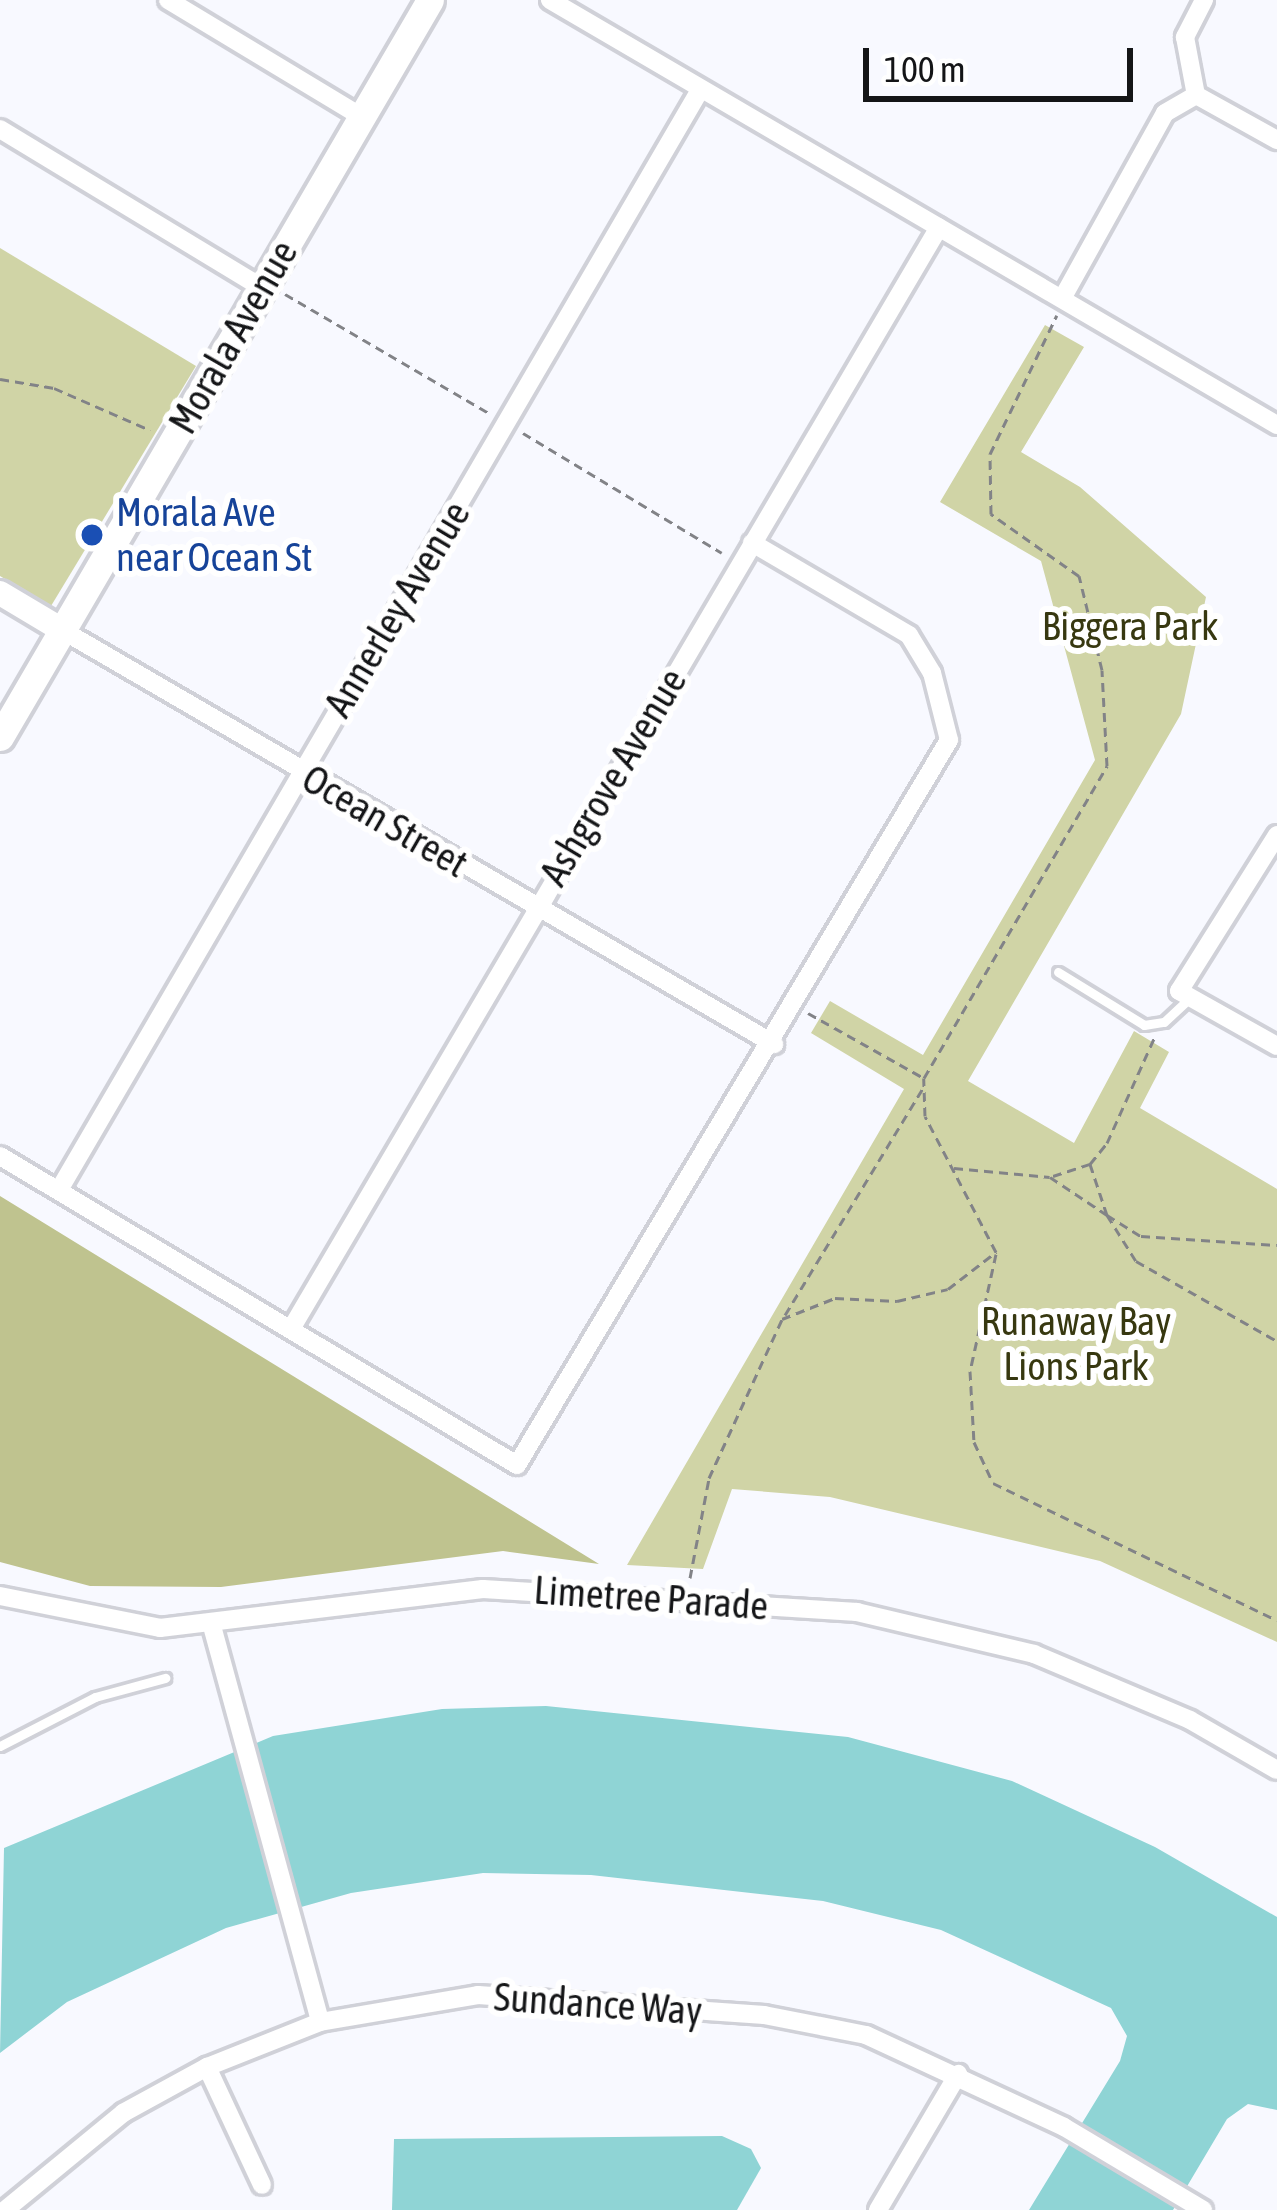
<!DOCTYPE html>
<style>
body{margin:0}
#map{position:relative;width:1277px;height:2210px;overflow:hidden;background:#f8f9ff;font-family:"Asap Condensed",sans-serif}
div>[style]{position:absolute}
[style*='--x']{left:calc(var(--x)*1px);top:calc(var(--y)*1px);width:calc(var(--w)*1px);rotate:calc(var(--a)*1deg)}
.green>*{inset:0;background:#d0d4a6}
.forest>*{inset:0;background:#bfc38f}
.water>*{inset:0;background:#8fd4d5}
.path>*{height:3px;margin-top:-1.5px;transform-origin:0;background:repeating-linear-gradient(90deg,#828387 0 9px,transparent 0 15px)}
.roads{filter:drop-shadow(3px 0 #d0d1d8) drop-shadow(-3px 0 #d0d1d8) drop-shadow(0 3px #d0d1d8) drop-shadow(0 -3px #d0d1d8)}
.service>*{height:9px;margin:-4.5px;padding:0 4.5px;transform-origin:4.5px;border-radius:4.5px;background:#fff}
.minor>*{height:18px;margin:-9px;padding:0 9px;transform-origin:9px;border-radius:9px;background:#fff}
.tertiary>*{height:24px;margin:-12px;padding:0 12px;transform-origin:12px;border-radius:12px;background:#fff}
.secondary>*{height:27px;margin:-13.5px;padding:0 13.5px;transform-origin:13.5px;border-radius:13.5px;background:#fff}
.dots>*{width:33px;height:33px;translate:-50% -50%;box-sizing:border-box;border:6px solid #fff;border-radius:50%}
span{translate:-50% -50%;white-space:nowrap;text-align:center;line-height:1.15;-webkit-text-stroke:12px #fff;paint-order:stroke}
.street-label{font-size:39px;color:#141517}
.transit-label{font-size:39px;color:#164399}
.left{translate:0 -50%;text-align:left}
.park-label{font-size:39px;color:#373810}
.scale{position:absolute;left:863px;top:48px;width:270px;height:54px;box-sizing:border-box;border:6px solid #141517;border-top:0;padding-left:15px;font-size:36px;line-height:42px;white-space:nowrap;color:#141517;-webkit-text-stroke:9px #fff;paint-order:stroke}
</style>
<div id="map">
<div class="green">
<div style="clip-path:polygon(0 248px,196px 366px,51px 606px,0 576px)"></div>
<div style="clip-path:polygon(1045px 325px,1084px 347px,1021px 452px,1080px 487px,1206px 597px,1181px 714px,968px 1081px,1074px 1143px,1134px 1031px,1169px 1052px,1140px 1108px,1277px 1189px,1277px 1642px,1100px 1561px,830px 1497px,732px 1489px,703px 1569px,627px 1565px,904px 1089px,811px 1033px,830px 1001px,923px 1055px,1095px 760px,1041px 561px,940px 502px)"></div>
</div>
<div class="forest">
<div style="clip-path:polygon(0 1196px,599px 1564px,503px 1551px,221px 1587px,90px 1586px,0 1562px)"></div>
</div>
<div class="water">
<div style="clip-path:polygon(546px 1706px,848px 1737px,1012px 1781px,1155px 1847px,1277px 1917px,1277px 2110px,1248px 2104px,1227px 2119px,1173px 2210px,1029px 2210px,1120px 2061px,1127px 2036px,1111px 2008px,941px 1930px,823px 1901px,591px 1875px,483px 1873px,351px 1893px,226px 1928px,67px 2002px,0 2053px,4px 1848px,273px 1736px,442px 1709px)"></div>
<div style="clip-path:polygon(722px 2136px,751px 2149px,761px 2168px,737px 2210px,392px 2210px,394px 2139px)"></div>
</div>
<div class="path">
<div style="--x:285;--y:294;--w:236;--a:30.3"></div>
<div style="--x:0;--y:379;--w:55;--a:9.5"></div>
<div style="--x:54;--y:388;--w:105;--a:23.6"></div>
<div style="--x:523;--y:433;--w:232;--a:31.1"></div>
<div style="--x:808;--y:1013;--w:133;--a:29.3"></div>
<div style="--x:1090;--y:1164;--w:54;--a:71.6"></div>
<div style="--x:1107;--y:1215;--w:40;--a:32"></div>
<div style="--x:1141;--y:1236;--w:136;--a:3.8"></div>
<div style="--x:954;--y:1168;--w:96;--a:5.4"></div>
<div style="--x:1050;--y:1177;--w:69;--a:33.7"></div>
<div style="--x:1107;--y:1215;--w:54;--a:57.8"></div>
<div style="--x:1136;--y:1261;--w:162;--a:29.6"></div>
<div style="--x:1053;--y:1176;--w:39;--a:-18"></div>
<div style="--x:1090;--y:1164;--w:27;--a:-51"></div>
<div style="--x:1107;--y:1143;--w:117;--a:-65.8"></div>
<div style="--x:996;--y:1254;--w:120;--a:102.5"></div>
<div style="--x:970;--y:1371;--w:71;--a:86.8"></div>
<div style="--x:974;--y:1442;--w:45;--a:65.1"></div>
<div style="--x:993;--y:1483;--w:315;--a:25.8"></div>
<div style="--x:785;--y:1315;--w:266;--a:-58.7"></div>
<div style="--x:690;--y:1578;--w:102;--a:-79.2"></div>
<div style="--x:709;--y:1478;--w:175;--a:-65.3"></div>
<div style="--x:782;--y:1319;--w:57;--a:-21.6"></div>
<div style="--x:835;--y:1298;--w:62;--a:2.8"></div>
<div style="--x:897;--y:1301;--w:52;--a:-13.2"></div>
<div style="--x:948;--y:1289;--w:61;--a:-37.6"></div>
<div style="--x:996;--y:1252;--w:153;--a:-117.6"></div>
<div style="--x:925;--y:1116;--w:38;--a:-92"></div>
<div style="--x:924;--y:1078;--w:362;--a:-59.6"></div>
<div style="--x:1107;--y:766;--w:96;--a:-93"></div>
<div style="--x:1102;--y:670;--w:97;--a:-103.7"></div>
<div style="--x:1079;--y:576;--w:108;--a:-144.8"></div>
<div style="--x:991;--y:514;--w:60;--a:-91"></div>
<div style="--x:990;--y:454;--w:154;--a:-64.3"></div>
</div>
<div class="roads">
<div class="service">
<div style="--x:1058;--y:972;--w:101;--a:31.6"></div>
<div style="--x:1144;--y:1025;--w:20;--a:-9"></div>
<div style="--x:1164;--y:1022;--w:35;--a:-43"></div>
<div style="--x:0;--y:1746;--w:107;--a:-27.3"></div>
<div style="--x:95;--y:1697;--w:73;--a:-15.2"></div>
</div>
<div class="minor">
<div style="--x:168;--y:0;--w:224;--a:31.1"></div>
<div style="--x:550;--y:0;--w:842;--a:30.31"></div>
<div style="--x:1204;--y:0;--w:42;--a:117.2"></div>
<div style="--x:1185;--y:37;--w:59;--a:79.3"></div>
<div style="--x:1196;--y:95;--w:93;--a:29.1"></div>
<div style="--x:0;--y:129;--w:307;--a:31.2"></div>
<div style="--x:1063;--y:297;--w:210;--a:-61"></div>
<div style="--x:1165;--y:113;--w:36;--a:-30"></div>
<div style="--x:62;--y:630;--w:824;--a:30.18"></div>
<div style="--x:1277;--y:835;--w:184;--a:122.1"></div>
<div style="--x:1179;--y:991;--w:112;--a:29.3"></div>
<div style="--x:0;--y:1156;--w:602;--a:30.87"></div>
<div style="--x:517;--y:1465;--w:844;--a:-59.21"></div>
<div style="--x:949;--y:740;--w:69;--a:-104.2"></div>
<div style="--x:932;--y:673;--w:44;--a:-121.2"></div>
<div style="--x:909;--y:635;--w:182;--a:-149.6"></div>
<div style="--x:59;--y:1190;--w:1273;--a:-59.77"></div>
<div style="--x:291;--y:1329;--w:1278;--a:-59.54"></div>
<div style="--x:0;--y:1596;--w:163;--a:11.3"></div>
<div style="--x:160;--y:1628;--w:325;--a:-6.9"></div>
<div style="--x:483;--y:1589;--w:375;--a:3.5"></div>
<div style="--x:857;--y:1612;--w:182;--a:13.3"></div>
<div style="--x:1034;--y:1654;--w:169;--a:22.9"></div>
<div style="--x:1190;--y:1720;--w:100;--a:29.9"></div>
<div style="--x:212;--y:1626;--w:410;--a:74.7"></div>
<div style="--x:207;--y:2067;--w:130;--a:65"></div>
<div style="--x:5;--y:2210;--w:153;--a:-39.4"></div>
<div style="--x:123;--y:2113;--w:96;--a:-28.7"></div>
<div style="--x:207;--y:2067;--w:122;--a:-21.7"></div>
<div style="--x:320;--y:2022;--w:160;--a:-9.7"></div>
<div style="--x:478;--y:1995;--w:287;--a:4"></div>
<div style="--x:764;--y:2015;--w:104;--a:11.1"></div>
<div style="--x:866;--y:2035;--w:218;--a:24.9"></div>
<div style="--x:1064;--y:2127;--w:162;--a:30.8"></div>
<div style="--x:878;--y:2210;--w:158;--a:-59.5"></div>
</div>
<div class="tertiary">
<div style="--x:0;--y:593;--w:72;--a:30.8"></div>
</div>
<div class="secondary">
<div style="--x:0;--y:737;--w:853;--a:-59.74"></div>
</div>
</div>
<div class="dots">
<div style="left:92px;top:535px;background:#1a4fb4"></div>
</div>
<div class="street-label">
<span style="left:233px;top:337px;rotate:-60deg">Morala Avenue</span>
<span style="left:397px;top:609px;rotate:-59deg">Annerley Avenue</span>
<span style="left:613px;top:777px;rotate:-59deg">Ashgrove Avenue</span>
<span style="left:385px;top:821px;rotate:30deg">Ocean Street</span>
<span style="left:651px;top:1598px;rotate:4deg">Limetree Parade</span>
<span style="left:598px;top:2004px;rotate:4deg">Sundance Way</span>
</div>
<div class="transit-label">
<span class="left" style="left:116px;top:535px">Morala Ave<br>near Ocean St</span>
</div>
<div class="park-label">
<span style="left:1130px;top:626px">Biggera Park</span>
<span style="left:1076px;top:1344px">Runaway Bay<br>Lions Park</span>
</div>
<div class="scale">100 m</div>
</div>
